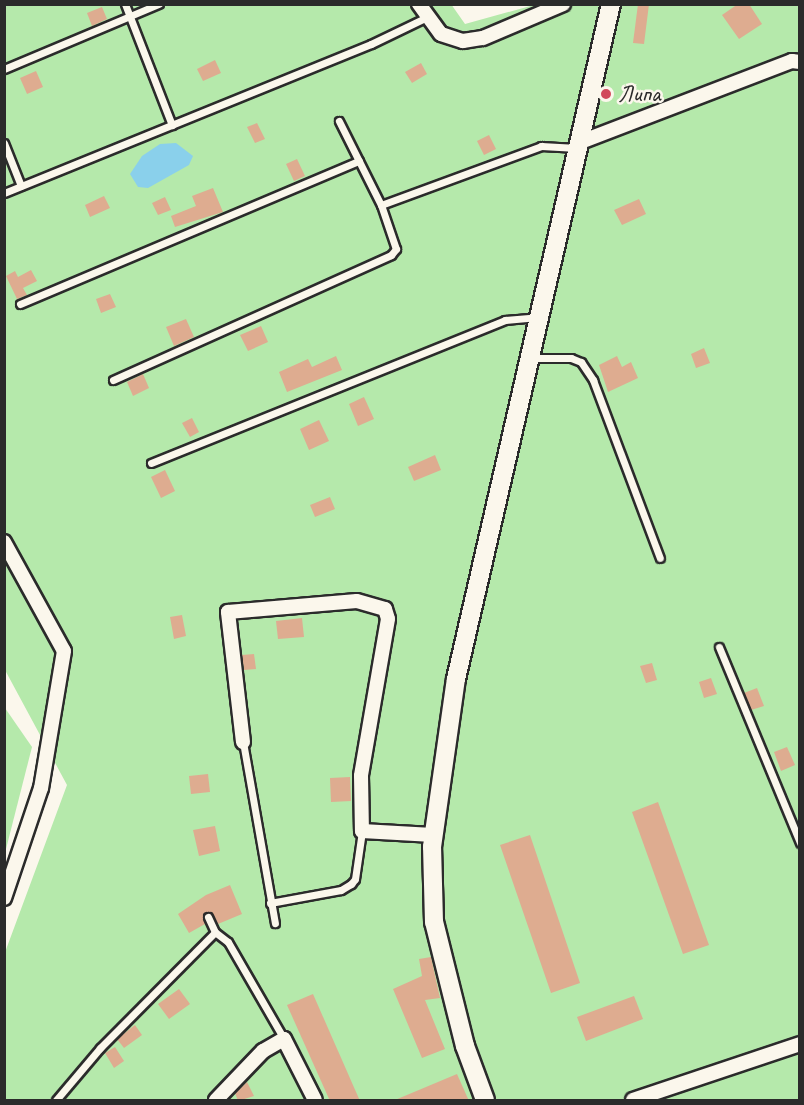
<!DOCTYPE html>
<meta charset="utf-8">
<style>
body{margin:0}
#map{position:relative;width:804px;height:1105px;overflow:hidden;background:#fbf7ec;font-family:Caveat,sans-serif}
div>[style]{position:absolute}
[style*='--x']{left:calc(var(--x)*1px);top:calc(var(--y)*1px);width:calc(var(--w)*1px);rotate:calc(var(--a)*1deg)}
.green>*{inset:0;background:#b5e9ab}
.water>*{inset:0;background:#8ad0eb}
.building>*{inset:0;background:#deac90}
.roads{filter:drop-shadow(2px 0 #2b2b2b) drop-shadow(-2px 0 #2b2b2b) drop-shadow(0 2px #2b2b2b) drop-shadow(0 -2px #2b2b2b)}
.lane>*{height:7px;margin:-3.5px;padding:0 3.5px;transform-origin:3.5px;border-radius:3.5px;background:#fbf7ec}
.street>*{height:14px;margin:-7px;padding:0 7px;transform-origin:7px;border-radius:7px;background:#fbf7ec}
.secondary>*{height:18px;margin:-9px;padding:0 9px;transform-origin:9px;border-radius:9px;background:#fbf7ec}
.dots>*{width:16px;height:16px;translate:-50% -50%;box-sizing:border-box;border:3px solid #fbf7ec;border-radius:50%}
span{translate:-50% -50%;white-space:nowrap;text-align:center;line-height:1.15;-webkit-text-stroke:5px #fbf7ec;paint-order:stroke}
.poi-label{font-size:24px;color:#2b2b2b}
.left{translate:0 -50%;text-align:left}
.frame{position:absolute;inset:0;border:6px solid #2b2b2b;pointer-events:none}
</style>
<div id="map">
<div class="green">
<div style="clip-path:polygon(451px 4px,465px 24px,534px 5px,799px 5px,799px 1100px,5px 1100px,4px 955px,67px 785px,5px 670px,5px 5px)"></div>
<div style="clip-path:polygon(5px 708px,32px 747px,5px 853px,4px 708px)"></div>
</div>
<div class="water">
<div style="clip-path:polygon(176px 143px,193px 156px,189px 165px,148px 188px,138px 187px,130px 174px,142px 156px,160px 144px)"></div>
</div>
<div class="building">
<div style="clip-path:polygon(638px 4px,649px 4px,644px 44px,633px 43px)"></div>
<div style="clip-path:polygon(738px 4px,749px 4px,762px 24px,739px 39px,722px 15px)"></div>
<div style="clip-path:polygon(102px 7px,107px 19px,92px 26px,87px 13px)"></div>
<div style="clip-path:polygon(215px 60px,221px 73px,203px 81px,197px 69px)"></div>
<div style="clip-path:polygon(421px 63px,427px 74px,412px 83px,405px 72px)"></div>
<div style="clip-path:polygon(36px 71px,43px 87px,27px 94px,20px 78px)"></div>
<div style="clip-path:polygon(257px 123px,265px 139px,255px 143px,247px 127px)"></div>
<div style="clip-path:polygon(489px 135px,496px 149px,484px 155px,477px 141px)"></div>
<div style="clip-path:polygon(297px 159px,305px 176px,294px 181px,286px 164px)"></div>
<div style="clip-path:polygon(213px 188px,223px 212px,175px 227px,171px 216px,196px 206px,192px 196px)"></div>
<div style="clip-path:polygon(104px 196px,110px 208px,90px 217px,85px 205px)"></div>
<div style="clip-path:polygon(165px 197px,171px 210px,158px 215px,152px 203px)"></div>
<div style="clip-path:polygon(639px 199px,646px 214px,622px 225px,614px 210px)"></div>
<div style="clip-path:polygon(31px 270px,37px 281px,23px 288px,27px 295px,17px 299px,6px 276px,15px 271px,18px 277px)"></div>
<div style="clip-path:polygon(110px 294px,116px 307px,101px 313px,96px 299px)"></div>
<div style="clip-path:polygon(186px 319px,194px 337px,174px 346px,166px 327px)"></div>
<div style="clip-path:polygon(261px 326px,268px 342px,248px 351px,240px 335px)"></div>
<div style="clip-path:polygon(704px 348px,710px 363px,696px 368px,691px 354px)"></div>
<div style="clip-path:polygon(336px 356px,342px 370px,287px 392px,279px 372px,308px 359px,312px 367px)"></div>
<div style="clip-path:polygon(617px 356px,622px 367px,631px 362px,638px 378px,608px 392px,599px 365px)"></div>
<div style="clip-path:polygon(143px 374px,149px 388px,133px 396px,127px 382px)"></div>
<div style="clip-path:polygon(364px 397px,374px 419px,358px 426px,349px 404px)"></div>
<div style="clip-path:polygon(192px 418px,199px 432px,190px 437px,182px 423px)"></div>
<div style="clip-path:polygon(319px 420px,329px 441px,309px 450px,300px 429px)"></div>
<div style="clip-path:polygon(435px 455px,441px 470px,414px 481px,408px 467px)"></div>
<div style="clip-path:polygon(165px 470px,175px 491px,161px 498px,151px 477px)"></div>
<div style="clip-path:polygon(330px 497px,335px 509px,315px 517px,310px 505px)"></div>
<div style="clip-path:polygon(182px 615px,186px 636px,174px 639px,170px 617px)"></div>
<div style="clip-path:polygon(302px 618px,304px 637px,278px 639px,276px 621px)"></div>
<div style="clip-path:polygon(254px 654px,256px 669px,244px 670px,242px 655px)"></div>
<div style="clip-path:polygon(652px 663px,657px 680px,646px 683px,640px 666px)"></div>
<div style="clip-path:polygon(711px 678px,717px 694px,704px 698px,699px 682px)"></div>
<div style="clip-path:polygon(757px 688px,764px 706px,751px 710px,744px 693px)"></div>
<div style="clip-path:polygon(787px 747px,795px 765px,781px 771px,774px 752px)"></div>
<div style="clip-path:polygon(208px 774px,210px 792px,191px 794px,189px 776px)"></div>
<div style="clip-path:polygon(350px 777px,351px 801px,331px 802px,330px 778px)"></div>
<div style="clip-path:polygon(658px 802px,709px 945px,683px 954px,632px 812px)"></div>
<div style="clip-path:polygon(215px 826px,220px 851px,199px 856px,193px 830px)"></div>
<div style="clip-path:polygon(530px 835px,580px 983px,551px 993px,500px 845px)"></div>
<div style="clip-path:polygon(230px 885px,242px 914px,218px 924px,212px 913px,206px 912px,203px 916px,205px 924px,189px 933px,178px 914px,206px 895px)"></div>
<div style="clip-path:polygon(431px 957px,440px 998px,425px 1000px,445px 1049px,422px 1058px,393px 989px,422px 976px,419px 959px)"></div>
<div style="clip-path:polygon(179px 989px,190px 1004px,169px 1019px,158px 1004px)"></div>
<div style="clip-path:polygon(313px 994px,360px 1101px,330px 1101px,287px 1005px)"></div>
<div style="clip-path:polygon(634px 996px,643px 1019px,586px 1041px,577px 1017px)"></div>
<div style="clip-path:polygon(135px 1025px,142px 1035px,124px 1048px,117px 1039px)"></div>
<div style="clip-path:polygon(115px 1047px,124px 1061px,114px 1068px,105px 1053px)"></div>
<div style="clip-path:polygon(457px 1074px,469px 1101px,395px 1101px,395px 1100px)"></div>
<div style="clip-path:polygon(247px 1082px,254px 1096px,238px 1101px,235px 1093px)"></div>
</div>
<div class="roads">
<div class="lane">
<div style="--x:125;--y:4;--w:130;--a:68.8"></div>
<div style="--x:4;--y:69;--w:168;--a:-22.8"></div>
<div style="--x:4;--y:143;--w:46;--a:68.4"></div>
<div style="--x:4;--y:193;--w:396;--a:-22.1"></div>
<div style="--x:371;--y:44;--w:62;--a:-25.7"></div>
<div style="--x:381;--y:205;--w:171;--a:-20.2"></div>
<div style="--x:541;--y:146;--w:36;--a:3"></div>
<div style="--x:20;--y:304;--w:368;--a:-22.9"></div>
<div style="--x:532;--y:358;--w:39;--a:0"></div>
<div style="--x:571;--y:358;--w:11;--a:22"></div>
<div style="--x:581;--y:362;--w:22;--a:56"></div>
<div style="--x:593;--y:380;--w:190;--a:69.4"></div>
<div style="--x:113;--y:380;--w:305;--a:-24.2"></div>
<div style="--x:391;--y:255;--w:8;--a:-50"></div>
<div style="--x:396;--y:249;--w:46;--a:-108.8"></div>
<div style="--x:381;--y:205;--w:94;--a:-116.6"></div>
<div style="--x:151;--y:463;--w:382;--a:-22"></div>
<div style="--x:505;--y:320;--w:33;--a:-5"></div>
<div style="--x:719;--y:647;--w:212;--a:67.5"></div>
<div style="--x:243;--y:742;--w:184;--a:80"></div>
<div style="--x:270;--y:903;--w:72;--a:-10.4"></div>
<div style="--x:341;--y:890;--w:12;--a:-31"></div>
<div style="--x:351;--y:884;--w:6;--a:-51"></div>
<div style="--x:355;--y:879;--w:49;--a:-81.7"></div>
<div style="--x:208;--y:917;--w:17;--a:65"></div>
<div style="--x:215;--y:932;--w:16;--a:38"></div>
<div style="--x:228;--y:942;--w:112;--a:60"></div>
<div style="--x:56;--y:1100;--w:68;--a:-49.8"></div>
<div style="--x:100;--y:1048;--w:163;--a:-45.2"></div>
</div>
<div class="street">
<div style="--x:419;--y:4;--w:37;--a:54"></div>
<div style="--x:441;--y:34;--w:23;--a:18"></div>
<div style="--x:463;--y:41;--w:20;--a:-9"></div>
<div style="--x:483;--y:38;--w:87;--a:-23"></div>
<div style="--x:578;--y:143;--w:229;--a:-21"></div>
<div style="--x:792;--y:61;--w:8;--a:7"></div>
<div style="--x:4;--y:542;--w:124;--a:61.2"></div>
<div style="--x:64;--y:651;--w:139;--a:99.5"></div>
<div style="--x:41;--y:788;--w:116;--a:108.6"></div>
<div style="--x:243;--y:742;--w:131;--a:-96.6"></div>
<div style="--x:228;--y:612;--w:129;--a:-4.9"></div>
<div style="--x:357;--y:601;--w:29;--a:16"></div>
<div style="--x:385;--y:609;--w:10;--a:73"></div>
<div style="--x:388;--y:619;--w:159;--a:99.8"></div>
<div style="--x:361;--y:776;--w:55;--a:89"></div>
<div style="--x:362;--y:831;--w:71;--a:3.2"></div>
<div style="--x:216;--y:1100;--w:68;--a:-46.2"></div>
<div style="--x:263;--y:1051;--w:24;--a:-30"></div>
<div style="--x:284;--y:1039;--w:68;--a:63.1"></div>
<div style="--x:633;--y:1100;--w:176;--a:-18.5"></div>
</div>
<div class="secondary">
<div style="--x:485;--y:1100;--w:58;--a:-110.3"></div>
<div style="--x:465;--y:1046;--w:128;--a:-104"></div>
<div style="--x:434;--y:922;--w:75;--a:-91.5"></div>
<div style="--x:432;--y:847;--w:170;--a:-81.9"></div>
<div style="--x:456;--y:679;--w:693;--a:-77.07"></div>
</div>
</div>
<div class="dots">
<div style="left:606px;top:94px;background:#d1495b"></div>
</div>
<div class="poi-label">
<span class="left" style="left:618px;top:94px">Липа</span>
</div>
<div class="frame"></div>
</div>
